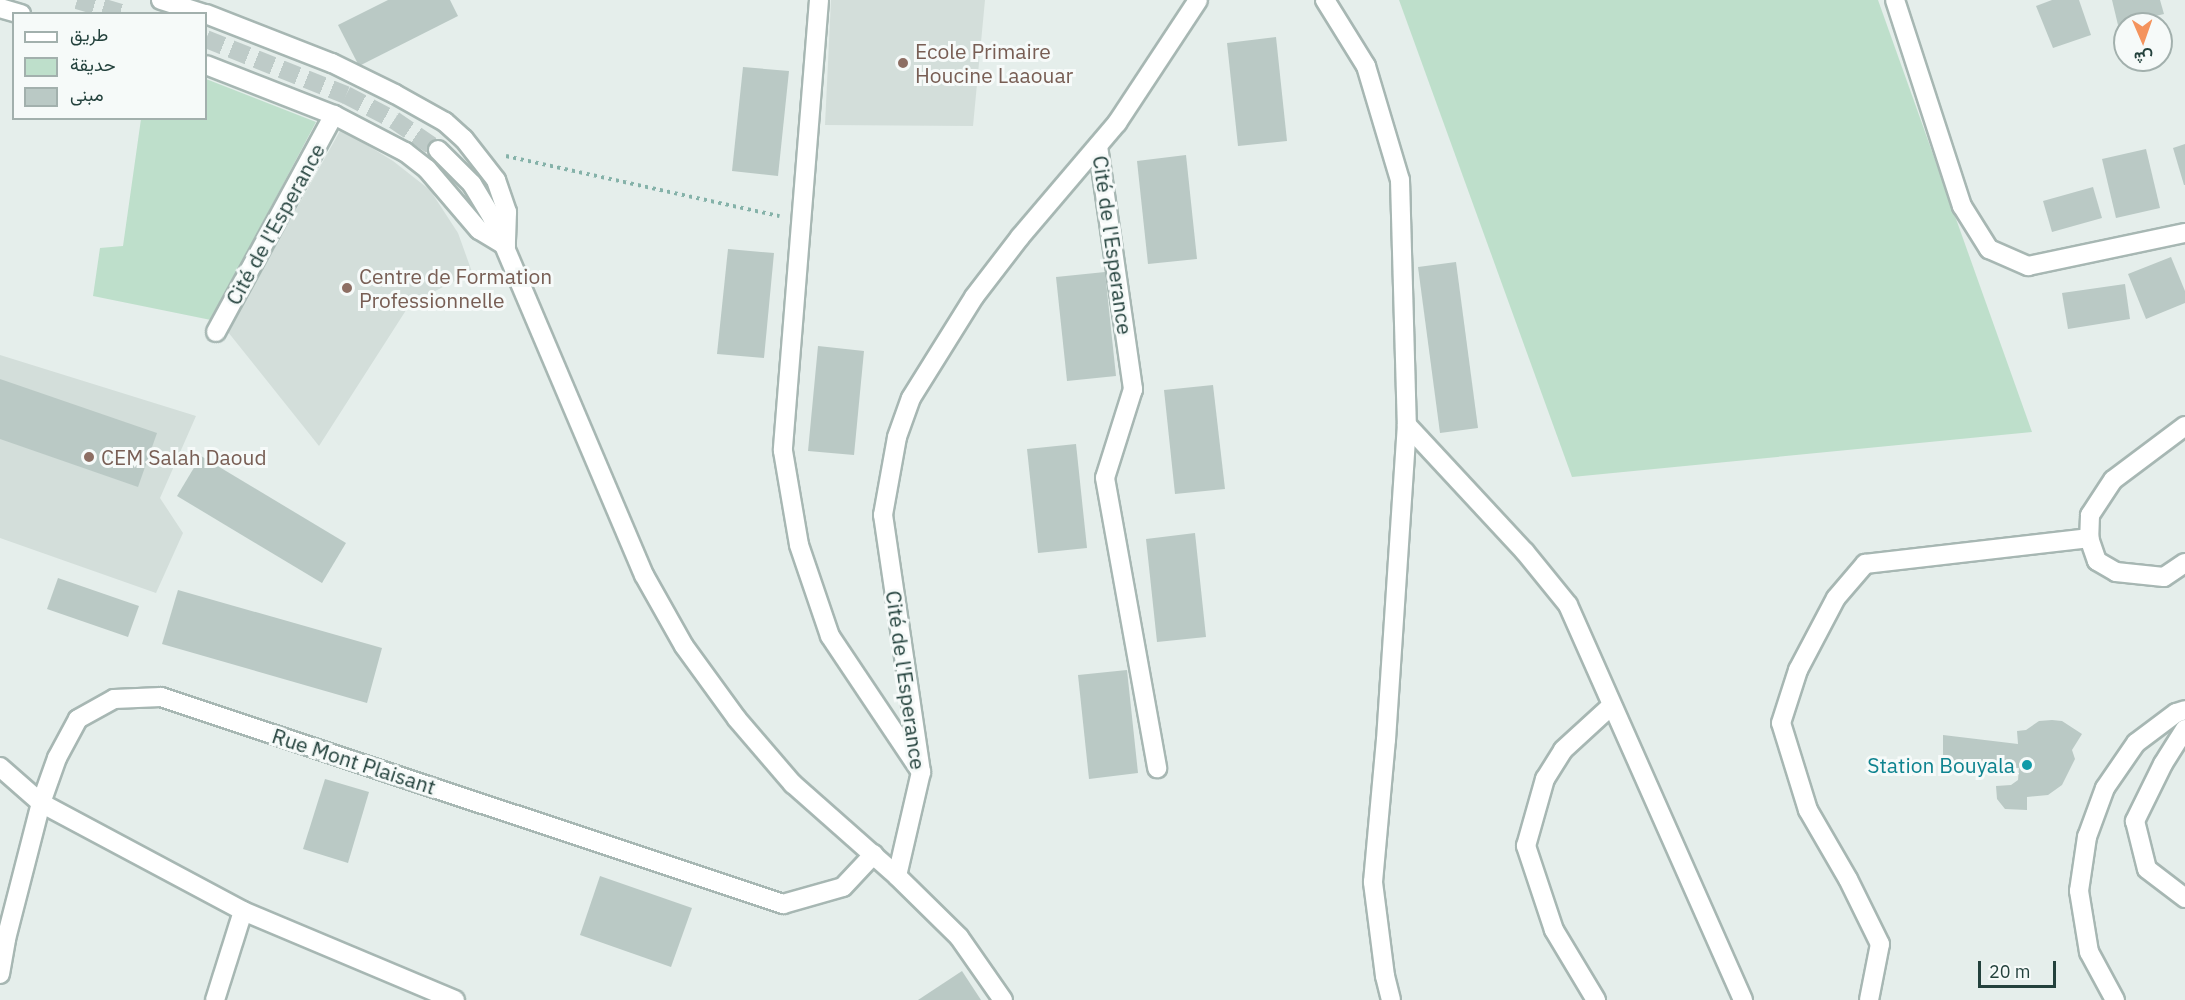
<!DOCTYPE html>
<meta charset="utf-8">
<style>
body{margin:0}
#map{position:relative;width:2185px;height:1000px;overflow:hidden;background:#e5eeeb;font-family:"IBM Plex Sans",Vazirmatn,sans-serif}
div>[style]{position:absolute}
[style*='--x']{left:calc(var(--x)*1px);top:calc(var(--y)*1px);width:calc(var(--w)*1px);rotate:calc(var(--a)*1deg)}
.built>*{inset:0;background:#d3deda}
.green>*{inset:0;background:#bedfcb}
.building>*{inset:0;background:#bac9c5}
.secondary-tunnel>*{height:18px;margin-top:-9px;transform-origin:0;background:repeating-linear-gradient(90deg,#becbc8 0 18px,transparent 0 27px)}
.path>*{height:4px;margin-top:-2px;transform-origin:0;background:repeating-linear-gradient(90deg,#85b2a9 0 3px,transparent 0 7.5px)}
.roads{filter:drop-shadow(2px 0 #a7b7b3) drop-shadow(-2px 0 #a7b7b3) drop-shadow(0 2px #a7b7b3) drop-shadow(0 -2px #a7b7b3)}
.street>*{height:18px;margin:-9px;padding:0 9px;transform-origin:9px;border-radius:9px;background:#fff}
.secondary>*{height:18px;margin:-9px;padding:0 9px;transform-origin:9px;border-radius:9px;background:#fff}
.dots>*{width:16px;height:16px;translate:-50% -50%;box-sizing:border-box;border:3px solid #f6faf9;border-radius:50%}
span{translate:-50% -50%;white-space:nowrap;text-align:center;line-height:1.15;-webkit-text-stroke:6px #f6faf9;paint-order:stroke}
.education-label{font-size:21px;color:#785e54}
.left{translate:0 -50%;text-align:left}
.street-label{font-size:21px;color:#23413c}
.culture-label{font-size:21px;color:#0d838f}
.right{translate:-100% -50%;text-align:right}
.legend{position:absolute;left:12px;top:12px;width:195px;height:108px;box-sizing:border-box;background:#f6faf9;border:2px solid #a2b0ad;margin:0;padding:8px 10px;list-style:none;font-size:18px;color:#23413c}
.legend li{display:flex;align-items:center;gap:12px;height:30px}
.legend b{width:30px;border:2px solid #a2b0ad}
.north{position:absolute;left:2113px;top:12px;width:60px;height:60px;box-sizing:border-box;background:#f6faf9;border:2px solid #a2b0ad;border-radius:50%;rotate:178deg;font-size:16px;font-weight:700;line-height:24px;text-align:center;color:#23413c}
.north::after{content:'';display:block;margin:auto;width:21px;height:27px;background:#f4935d;clip-path:polygon(50% 0,100% 100%,50% 72%,0 100%)}
.scale{position:absolute;left:1978px;top:961px;width:78px;height:27px;box-sizing:border-box;border:3px solid #23413c;border-top:0;padding-left:8px;font-size:18px;line-height:21px;white-space:nowrap;color:#23413c;-webkit-text-stroke:4px #f6faf9;paint-order:stroke}
</style>
<div id="map">
<div class="built">
<div style="clip-path:polygon(831px 0,985px 0,973px 126px,825px 125px)"></div>
<div style="clip-path:polygon(341px 129px,393px 161px,430px 190px,458px 233px,472px 272px,410px 304px,319px 446px,228px 332px)"></div>
<div style="clip-path:polygon(0 355px,196px 416px,160px 498px,183px 533px,156px 593px,0 538px)"></div>
</div>
<div class="green">
<div style="clip-path:polygon(1399px 0,1878px 0,2032px 432px,1572px 477px)"></div>
<div style="clip-path:polygon(206px 79px,316px 122px,211px 320px,93px 296px,100px 248px,123px 246px,141px 119px,206px 118px)"></div>
</div>
<div class="building">
<div style="clip-path:polygon(388px 0,450px 0,458px 16px,359px 66px,338px 25px)"></div>
<div style="clip-path:polygon(2052px 0,2079px 0,2091px 35px,2053px 48px,2036px 6px)"></div>
<div style="clip-path:polygon(2112px 0,2160px 0,2164px 14px,2118px 25px)"></div>
<div style="clip-path:polygon(1276px 37px,1287px 141px,1238px 146px,1227px 43px)"></div>
<div style="clip-path:polygon(743px 67px,789px 71px,778px 176px,732px 171px)"></div>
<div style="clip-path:polygon(2185px 144px,2185px 185px,2184px 185px,2173px 148px)"></div>
<div style="clip-path:polygon(2146px 149px,2160px 208px,2116px 218px,2102px 159px)"></div>
<div style="clip-path:polygon(1186px 155px,1197px 259px,1148px 264px,1137px 161px)"></div>
<div style="clip-path:polygon(2093px 187px,2102px 218px,2052px 232px,2043px 201px)"></div>
<div style="clip-path:polygon(728px 249px,774px 253px,764px 358px,717px 354px)"></div>
<div style="clip-path:polygon(2171px 257px,2185px 291px,2185px 303px,2146px 319px,2128px 274px)"></div>
<div style="clip-path:polygon(1456px 262px,1478px 428px,1440px 433px,1418px 267px)"></div>
<div style="clip-path:polygon(1105px 272px,1116px 376px,1067px 381px,1056px 277px)"></div>
<div style="clip-path:polygon(2125px 284px,2130px 319px,2068px 329px,2062px 293px)"></div>
<div style="clip-path:polygon(818px 346px,864px 351px,854px 455px,808px 451px)"></div>
<div style="clip-path:polygon(0 379px,157px 433px,138px 487px,0 439px)"></div>
<div style="clip-path:polygon(1213px 385px,1225px 489px,1175px 494px,1164px 390px)"></div>
<div style="clip-path:polygon(1076px 444px,1087px 548px,1038px 553px,1027px 449px)"></div>
<div style="clip-path:polygon(201px 456px,346px 543px,322px 583px,177px 496px)"></div>
<div style="clip-path:polygon(1195px 533px,1206px 637px,1157px 642px,1146px 539px)"></div>
<div style="clip-path:polygon(58px 578px,139px 606px,128px 637px,47px 609px)"></div>
<div style="clip-path:polygon(178px 590px,382px 648px,367px 703px,162px 644px)"></div>
<div style="clip-path:polygon(1127px 670px,1138px 773px,1089px 779px,1078px 675px)"></div>
<div style="clip-path:polygon(2052px 720px,2062px 721px,2082px 734px,2072px 750px,2075px 759px,2062px 785px,2048px 795px,2027px 797px,2027px 810px,2005px 809px,1997px 799px,1996px 786px,2011px 785px,2018px 780px,2019px 768px,1943px 762px,1943px 735px,2018px 744px,2017px 731px,2026px 730px,2039px 721px)"></div>
<div style="clip-path:polygon(325px 779px,369px 792px,348px 863px,303px 849px)"></div>
<div style="clip-path:polygon(600px 876px,692px 908px,671px 967px,580px 935px)"></div>
<div style="clip-path:polygon(962px 971px,981px 1000px,918px 1000px)"></div>
</div>
<div class="secondary-tunnel">
<div style="--x:77;--y:0;--w:50;--a:16.3"></div>
<div style="--x:206;--y:39;--w:151;--a:21.8"></div>
<div style="--x:346;--y:95;--w:54;--a:27.5"></div>
<div style="--x:394;--y:120;--w:53;--a:34.3"></div>
</div>
<div class="path">
<div style="--x:506;--y:156;--w:280;--a:12.4"></div>
</div>
<div class="roads">
<div class="street">
<div style="--x:819;--y:0;--w:452;--a:94.6"></div>
<div style="--x:783;--y:451;--w:95;--a:80.3"></div>
<div style="--x:799;--y:545;--w:96;--a:71.2"></div>
<div style="--x:830;--y:636;--w:164;--a:56.2"></div>
<div style="--x:1325;--y:0;--w:78;--a:58.2"></div>
<div style="--x:1366;--y:66;--w:119;--a:73.4"></div>
<div style="--x:1400;--y:180;--w:245;--a:88.4"></div>
<div style="--x:1407;--y:425;--w:173;--a:47.1"></div>
<div style="--x:1525;--y:552;--w:68;--a:50.9"></div>
<div style="--x:1568;--y:605;--w:432;--a:66.1"></div>
<div style="--x:1895;--y:0;--w:217;--a:72"></div>
<div style="--x:1962;--y:206;--w:51;--a:57.9"></div>
<div style="--x:1989;--y:249;--w:43;--a:23.6"></div>
<div style="--x:2028;--y:266;--w:160;--a:-11.9"></div>
<div style="--x:1098;--y:146;--w:246;--a:81.8"></div>
<div style="--x:1133;--y:389;--w:93;--a:107.5"></div>
<div style="--x:1105;--y:478;--w:295;--a:79.8"></div>
<div style="--x:216;--y:332;--w:247;--a:-61.5"></div>
<div style="--x:2185;--y:426;--w:90;--a:143.1"></div>
<div style="--x:2113;--y:480;--w:42;--a:123.3"></div>
<div style="--x:2090;--y:515;--w:23;--a:92"></div>
<div style="--x:2089;--y:538;--w:24;--a:71"></div>
<div style="--x:2097;--y:561;--w:22;--a:30"></div>
<div style="--x:2116;--y:572;--w:48;--a:5.9"></div>
<div style="--x:2164;--y:577;--w:25;--a:-34"></div>
<div style="--x:2185;--y:729;--w:41;--a:122.2"></div>
<div style="--x:2163;--y:764;--w:64;--a:116.2"></div>
<div style="--x:2135;--y:821;--w:49;--a:76"></div>
<div style="--x:2147;--y:869;--w:48;--a:37.3"></div>
<div style="--x:0;--y:767;--w:55;--a:41.3"></div>
<div style="--x:41;--y:803;--w:229;--a:28.1"></div>
<div style="--x:243;--y:911;--w:230;--a:22.8"></div>
<div style="--x:0;--y:974;--w:36;--a:-80"></div>
<div style="--x:6;--y:939;--w:140;--a:-75.6"></div>
<div style="--x:41;--y:803;--w:48;--a:-70.4"></div>
<div style="--x:57;--y:758;--w:44;--a:-61.7"></div>
<div style="--x:78;--y:719;--w:41;--a:-29.1"></div>
<div style="--x:114;--y:699;--w:47;--a:-2.4"></div>
<div style="--x:161;--y:697;--w:656;--a:18.41"></div>
<div style="--x:783;--y:904;--w:62;--a:-15.8"></div>
<div style="--x:843;--y:887;--w:45;--a:-46.8"></div>
<div style="--x:215;--y:1000;--w:93;--a:-72.5"></div>
<div style="--x:1391;--y:1000;--w:25;--a:-104"></div>
<div style="--x:1385;--y:976;--w:95;--a:-97.3"></div>
<div style="--x:1373;--y:882;--w:143;--a:-84.8"></div>
<div style="--x:1386;--y:740;--w:316;--a:-86.2"></div>
<div style="--x:1596;--y:1000;--w:82;--a:-121"></div>
<div style="--x:1554;--y:930;--w:89;--a:-108.4"></div>
<div style="--x:1526;--y:846;--w:70;--a:-74.2"></div>
<div style="--x:1545;--y:779;--w:34;--a:-58"></div>
<div style="--x:1563;--y:750;--w:65;--a:-42.5"></div>
<div style="--x:1869;--y:1000;--w:57;--a:-78.9"></div>
<div style="--x:1880;--y:944;--w:72;--a:-116.2"></div>
<div style="--x:1848;--y:879;--w:80;--a:-120.1"></div>
<div style="--x:1808;--y:810;--w:91;--a:-107.2"></div>
<div style="--x:1781;--y:723;--w:56;--a:-72.2"></div>
<div style="--x:1798;--y:670;--w:81;--a:-62.2"></div>
<div style="--x:1836;--y:598;--w:45;--a:-49.5"></div>
<div style="--x:1865;--y:564;--w:226;--a:-6.6"></div>
</div>
<div class="secondary">
<div style="--x:161;--y:0;--w:46;--a:17.7"></div>
<div style="--x:0;--y:8;--w:22;--a:16"></div>
<div style="--x:206;--y:14;--w:135;--a:21.3"></div>
<div style="--x:332;--y:63;--w:70;--a:26.2"></div>
<div style="--x:395;--y:94;--w:57;--a:29.2"></div>
<div style="--x:445;--y:122;--w:25;--a:42"></div>
<div style="--x:464;--y:139;--w:52;--a:52"></div>
<div style="--x:496;--y:180;--w:34;--a:71"></div>
<div style="--x:507;--y:212;--w:34;--a:92"></div>
<div style="--x:506;--y:246;--w:31;--a:-149"></div>
<div style="--x:479;--y:230;--w:80;--a:-130.4"></div>
<div style="--x:427;--y:169;--w:28;--a:-142"></div>
<div style="--x:405;--y:152;--w:80;--a:-152.5"></div>
<div style="--x:334;--y:115;--w:137;--a:-158.7"></div>
<div style="--x:438;--y:150;--w:48;--a:45"></div>
<div style="--x:472;--y:184;--w:39;--a:59"></div>
<div style="--x:492;--y:217;--w:389;--a:67"></div>
<div style="--x:644;--y:575;--w:81;--a:60.6"></div>
<div style="--x:684;--y:646;--w:90;--a:54"></div>
<div style="--x:737;--y:719;--w:86;--a:49.3"></div>
<div style="--x:793;--y:784;--w:139;--a:41.5"></div>
<div style="--x:897;--y:876;--w:87;--a:44.5"></div>
<div style="--x:959;--y:937;--w:77;--a:55.1"></div>
<div style="--x:897;--y:876;--w:107;--a:-77"></div>
<div style="--x:921;--y:772;--w:260;--a:-98.4"></div>
<div style="--x:883;--y:515;--w:79;--a:-79.8"></div>
<div style="--x:897;--y:437;--w:41;--a:-70.3"></div>
<div style="--x:911;--y:398;--w:119;--a:-58"></div>
<div style="--x:974;--y:297;--w:76;--a:-52.5"></div>
<div style="--x:1020;--y:237;--w:150;--a:-49.6"></div>
<div style="--x:1117;--y:123;--w:147;--a:-56.6"></div>
<div style="--x:2115;--y:1000;--w:55;--a:-118.4"></div>
<div style="--x:2089;--y:952;--w:62;--a:-99.3"></div>
<div style="--x:2079;--y:891;--w:55;--a:-81.6"></div>
<div style="--x:2087;--y:837;--w:52;--a:-69.8"></div>
<div style="--x:2105;--y:788;--w:55;--a:-55.4"></div>
<div style="--x:2136;--y:743;--w:50;--a:-36.9"></div>
<div style="--x:2176;--y:713;--w:9;--a:-18"></div>
</div>
</div>
<div class="dots">
<div style="left:903px;top:63px;background:#8d6e63"></div>
<div style="left:347px;top:288px;background:#8d6e63"></div>
<div style="left:89px;top:457px;background:#8d6e63"></div>
<div style="left:2027px;top:765px;background:#0f9aa8"></div>
</div>
<div class="education-label">
<span class="left" style="left:915px;top:63px">Ecole Primaire<br>Houcine Laaouar</span>
<span class="left" style="left:359px;top:288px">Centre de Formation<br>Professionnelle</span>
<span class="left" style="left:101px;top:457px">CEM Salah Daoud</span>
</div>
<div class="street-label">
<span style="left:275px;top:224px;rotate:-61deg">Cité de l'Esperance</span>
<span style="left:1113px;top:245px;rotate:82deg">Cité de l'Esperance</span>
<span style="left:906px;top:680px;rotate:82deg">Cité de l'Esperance</span>
<span style="left:354px;top:761px;rotate:18deg">Rue Mont Plaisant</span>
</div>
<div class="culture-label">
<span class="right" style="left:2015px;top:765px">Station Bouyala</span>
</div>
<ul class="legend">
<li><b style="height:8px;background:#fff"></b>طريق</li>
<li><b style="height:16px;background:#bedfcb"></b>حديقة</li>
<li><b style="height:16px;background:#bac9c5"></b>مبنى</li>
</ul>
<div class="north">ش</div>
<div class="scale">20 m</div>
</div>
